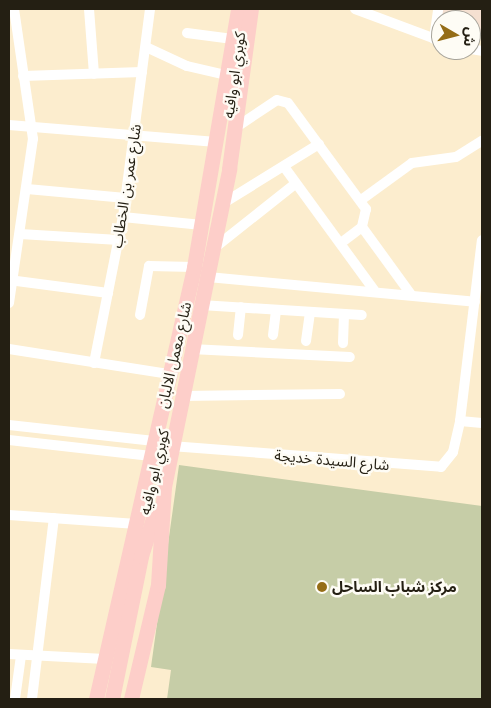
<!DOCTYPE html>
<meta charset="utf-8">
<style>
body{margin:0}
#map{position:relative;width:491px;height:708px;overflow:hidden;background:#fcedce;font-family:Poppins,"Noto Sans Arabic",sans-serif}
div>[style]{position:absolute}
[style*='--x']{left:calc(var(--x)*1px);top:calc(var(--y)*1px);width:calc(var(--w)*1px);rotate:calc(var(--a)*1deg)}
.education>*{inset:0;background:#f5e0d1}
.green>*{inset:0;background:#c6cda7}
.minor>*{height:10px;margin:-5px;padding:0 5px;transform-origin:5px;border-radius:5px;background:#fff}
.primary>*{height:15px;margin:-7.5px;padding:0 7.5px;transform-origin:7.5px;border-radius:7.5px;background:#fdcec9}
.dots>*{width:14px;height:14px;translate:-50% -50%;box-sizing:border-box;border:2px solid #fefcf5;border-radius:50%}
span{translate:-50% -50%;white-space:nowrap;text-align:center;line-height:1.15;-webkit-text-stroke:5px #fefcf5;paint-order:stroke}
.street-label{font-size:15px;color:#241f13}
.poi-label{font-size:15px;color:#241f13;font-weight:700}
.left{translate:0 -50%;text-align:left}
.frame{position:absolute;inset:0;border:10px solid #241f13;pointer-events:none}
.north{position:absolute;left:431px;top:10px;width:50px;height:50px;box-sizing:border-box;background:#fefcf5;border:1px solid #a7a49b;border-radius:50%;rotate:98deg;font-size:14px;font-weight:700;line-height:20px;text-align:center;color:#241f13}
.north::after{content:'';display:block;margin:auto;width:18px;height:22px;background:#956d17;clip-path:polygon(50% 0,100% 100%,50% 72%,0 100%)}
</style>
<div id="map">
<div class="education">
<div style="clip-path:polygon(442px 9px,482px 9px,482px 33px,471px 32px,471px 20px,441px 20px,439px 27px)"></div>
</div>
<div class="green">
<div style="clip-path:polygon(179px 465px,482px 506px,482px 699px,167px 699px,171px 670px,151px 667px)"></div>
</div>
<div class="minor">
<div style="--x:89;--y:9;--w:65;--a:85.6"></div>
<div style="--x:355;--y:9;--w:92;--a:20.4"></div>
<div style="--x:187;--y:33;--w:46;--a:7.4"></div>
<div style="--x:434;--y:39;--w:30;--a:-82"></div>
<div style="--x:146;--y:47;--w:45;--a:24.9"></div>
<div style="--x:187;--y:66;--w:40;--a:13"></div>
<div style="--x:471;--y:49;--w:11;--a:10"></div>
<div style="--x:23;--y:76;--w:119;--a:-1.9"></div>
<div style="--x:9;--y:125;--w:208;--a:4.7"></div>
<div style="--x:235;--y:128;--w:50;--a:-33.7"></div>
<div style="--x:277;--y:100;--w:11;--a:15"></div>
<div style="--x:288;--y:103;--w:132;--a:53.7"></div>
<div style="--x:366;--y:209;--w:18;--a:103"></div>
<div style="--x:362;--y:227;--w:26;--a:143"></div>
<div style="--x:285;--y:168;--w:151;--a:53.9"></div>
<div style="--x:27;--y:189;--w:99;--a:5.2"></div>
<div style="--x:361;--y:200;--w:63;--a:-36"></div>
<div style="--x:412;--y:163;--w:44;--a:-7.8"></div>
<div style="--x:456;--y:157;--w:31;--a:-32"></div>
<div style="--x:222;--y:204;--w:114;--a:-31.7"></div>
<div style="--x:123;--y:217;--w:79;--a:5.8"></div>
<div style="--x:362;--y:227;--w:82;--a:54"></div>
<div style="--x:20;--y:234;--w:99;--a:3.5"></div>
<div style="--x:213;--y:249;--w:105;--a:-38.4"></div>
<div style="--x:208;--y:277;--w:268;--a:5.3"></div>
<div style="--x:9;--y:280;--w:100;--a:7.5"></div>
<div style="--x:9;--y:303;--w:166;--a:-81.7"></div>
<div style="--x:33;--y:139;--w:131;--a:-98.3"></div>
<div style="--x:201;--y:305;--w:161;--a:3.6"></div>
<div style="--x:140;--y:315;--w:50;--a:-79.6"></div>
<div style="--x:149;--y:266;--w:45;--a:1.3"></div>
<div style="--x:238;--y:335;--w:28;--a:-84"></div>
<div style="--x:273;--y:335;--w:25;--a:-83"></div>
<div style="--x:306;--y:341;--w:29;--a:-82"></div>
<div style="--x:343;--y:343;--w:29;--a:-88"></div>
<div style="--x:9;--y:349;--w:161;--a:8.9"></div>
<div style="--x:191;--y:349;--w:159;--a:2.9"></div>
<div style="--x:94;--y:363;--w:149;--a:-78.8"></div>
<div style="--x:123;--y:217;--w:210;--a:-82.6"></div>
<div style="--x:182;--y:396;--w:158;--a:-0.7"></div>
<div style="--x:460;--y:421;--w:22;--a:5"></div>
<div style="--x:9;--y:425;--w:146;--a:6.3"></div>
<div style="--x:9;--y:440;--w:143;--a:6.4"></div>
<div style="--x:171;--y:446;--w:271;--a:4.4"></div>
<div style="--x:441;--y:467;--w:19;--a:-51"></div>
<div style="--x:453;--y:452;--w:32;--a:-77"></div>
<div style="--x:460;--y:421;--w:182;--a:-83.1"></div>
<div style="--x:9;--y:515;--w:128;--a:4"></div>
<div style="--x:9;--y:654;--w:96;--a:3"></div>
<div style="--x:15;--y:699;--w:43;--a:-82.1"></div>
<div style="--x:32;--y:699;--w:182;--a:-83.1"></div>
</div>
<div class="primary">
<div style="--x:96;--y:699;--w:443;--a:-77.2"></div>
<div style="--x:194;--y:267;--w:262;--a:-80.3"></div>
<div style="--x:112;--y:699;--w:146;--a:-78.5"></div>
<div style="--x:141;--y:556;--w:49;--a:-72.3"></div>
<div style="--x:131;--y:699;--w:117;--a:-76.7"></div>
<div style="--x:158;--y:585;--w:98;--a:-86.5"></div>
<div style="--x:164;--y:487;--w:325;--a:-78.4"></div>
<div style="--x:229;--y:169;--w:162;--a:-82.2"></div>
</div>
<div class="dots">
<div style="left:322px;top:587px;background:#956d17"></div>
</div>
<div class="street-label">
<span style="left:234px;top:75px;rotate:-82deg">كوبري ابو وافيه</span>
<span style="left:126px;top:186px;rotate:-81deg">شارع عمر بن الخطاب</span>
<span style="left:174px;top:355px;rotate:-77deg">شارع معمل الالبان</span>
<span style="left:332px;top:460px;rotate:5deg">شارع السيدة خديجة</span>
<span style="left:154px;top:472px;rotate:-77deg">كوبري ابو وافيه</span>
</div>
<div class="poi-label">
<span class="left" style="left:332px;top:587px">مركز شباب الساحل</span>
</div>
<div class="frame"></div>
<div class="north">ش</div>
</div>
